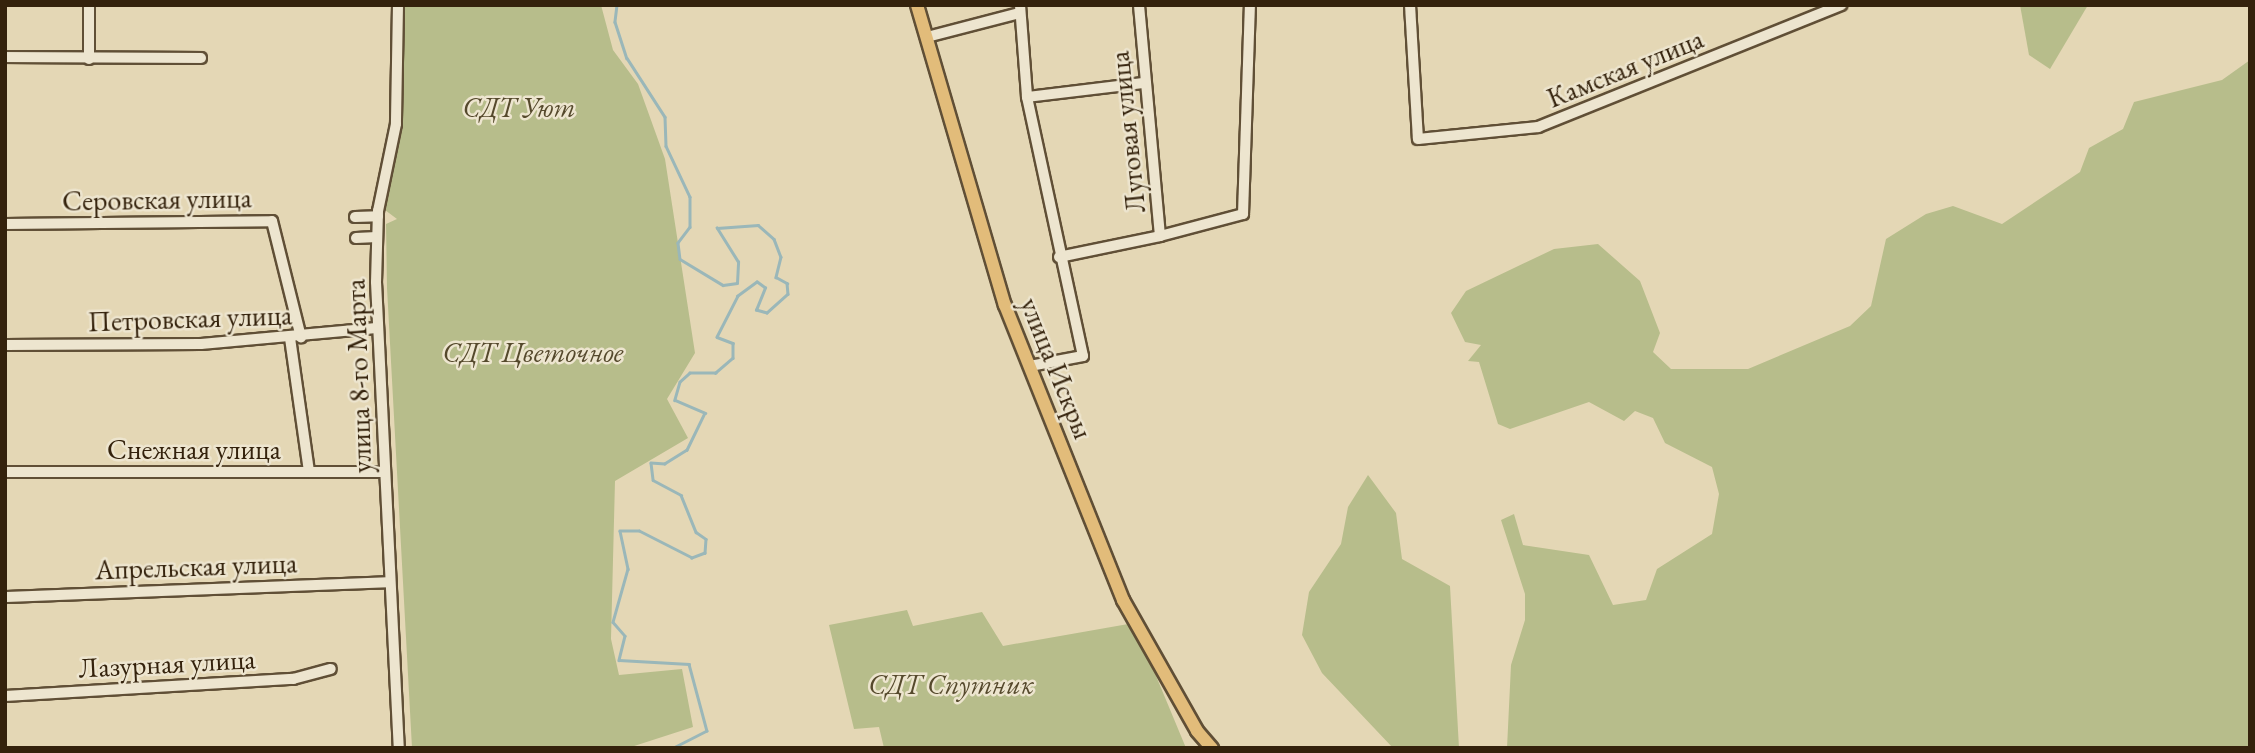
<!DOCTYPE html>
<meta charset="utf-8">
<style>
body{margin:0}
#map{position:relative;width:2255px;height:753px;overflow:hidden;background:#e4d7b5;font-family:"EB Garamond",serif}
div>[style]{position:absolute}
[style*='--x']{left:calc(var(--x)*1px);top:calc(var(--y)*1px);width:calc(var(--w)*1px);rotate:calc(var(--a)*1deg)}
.green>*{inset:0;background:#b7bd8b}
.stream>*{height:2.5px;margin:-1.25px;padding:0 1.25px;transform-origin:1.25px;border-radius:1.25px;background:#9ab7b9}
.roads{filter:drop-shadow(2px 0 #604f36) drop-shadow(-2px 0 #604f36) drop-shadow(0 2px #604f36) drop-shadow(0 -2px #604f36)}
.minor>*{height:10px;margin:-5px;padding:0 5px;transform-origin:5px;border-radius:5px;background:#ede5cf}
.major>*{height:12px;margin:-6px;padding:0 6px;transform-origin:6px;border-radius:6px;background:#e2bc7a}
span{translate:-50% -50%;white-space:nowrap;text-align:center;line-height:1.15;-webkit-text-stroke:5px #ede5cf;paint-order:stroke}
.street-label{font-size:28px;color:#34220c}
.park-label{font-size:28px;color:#55492c;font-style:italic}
.frame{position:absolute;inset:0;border:7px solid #34220c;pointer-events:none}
</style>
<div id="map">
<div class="green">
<div style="clip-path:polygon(403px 5px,601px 5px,613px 50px,638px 84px,665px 159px,695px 353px,667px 399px,688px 438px,615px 481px,611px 639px,619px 675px,682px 669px,693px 727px,628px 748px,412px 748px,387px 288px,386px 224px,397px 219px,385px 210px,402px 129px)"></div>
<div style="clip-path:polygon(2020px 5px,2088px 5px,2050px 69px,2029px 55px)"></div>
<div style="clip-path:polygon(2250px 60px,2250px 748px,1507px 748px,1511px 665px,1525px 620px,1525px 594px,1501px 520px,1514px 514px,1523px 545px,1589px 555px,1613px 605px,1646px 600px,1657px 569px,1712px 534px,1719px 494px,1712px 467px,1665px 443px,1653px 418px,1635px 411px,1624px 421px,1589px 402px,1510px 429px,1498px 424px,1479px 362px,1468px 361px,1481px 345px,1465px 342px,1451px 313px,1466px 291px,1554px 249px,1598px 244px,1640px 281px,1660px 333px,1653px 352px,1671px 369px,1748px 369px,1850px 326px,1871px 306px,1886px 239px,1926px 214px,1953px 206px,2002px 224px,2080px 172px,2089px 148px,2123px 129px,2134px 102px,2222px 80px)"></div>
<div style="clip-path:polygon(1368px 475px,1396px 513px,1402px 559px,1450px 586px,1459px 748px,1393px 748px,1322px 673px,1302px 635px,1309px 592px,1341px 544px,1348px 507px)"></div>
<div style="clip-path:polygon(907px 610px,913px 626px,982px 612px,1003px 646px,1134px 623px,1186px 748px,884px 748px,879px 727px,854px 729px,829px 625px)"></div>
</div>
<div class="stream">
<div style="--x:617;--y:5;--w:17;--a:97"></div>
<div style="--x:615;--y:22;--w:38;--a:72"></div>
<div style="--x:627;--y:58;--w:70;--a:57.2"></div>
<div style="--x:665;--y:117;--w:29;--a:88"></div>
<div style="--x:666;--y:146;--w:56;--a:64.8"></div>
<div style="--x:690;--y:197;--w:30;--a:90"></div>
<div style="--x:690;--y:227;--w:20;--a:127"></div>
<div style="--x:678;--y:243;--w:16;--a:83"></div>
<div style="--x:680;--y:259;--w:50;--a:31.2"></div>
<div style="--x:723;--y:285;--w:14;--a:-8"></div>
<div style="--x:737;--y:283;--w:21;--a:-87"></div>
<div style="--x:738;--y:262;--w:40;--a:-122"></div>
<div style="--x:717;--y:228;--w:41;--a:-4.2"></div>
<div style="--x:758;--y:225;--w:21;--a:41"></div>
<div style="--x:774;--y:239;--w:19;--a:69"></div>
<div style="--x:781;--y:257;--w:21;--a:104"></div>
<div style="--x:776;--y:277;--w:13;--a:29"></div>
<div style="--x:787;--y:283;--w:11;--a:85"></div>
<div style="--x:788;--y:294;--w:28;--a:138"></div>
<div style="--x:767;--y:313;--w:11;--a:-165"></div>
<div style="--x:756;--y:310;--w:24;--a:-68"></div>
<div style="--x:765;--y:288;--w:10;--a:-143"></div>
<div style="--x:757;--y:282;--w:24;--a:144"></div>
<div style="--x:738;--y:296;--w:46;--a:117.1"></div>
<div style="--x:717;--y:337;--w:17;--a:21"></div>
<div style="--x:733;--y:343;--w:15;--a:90"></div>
<div style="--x:733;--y:358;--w:23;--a:139"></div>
<div style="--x:716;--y:373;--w:26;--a:180"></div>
<div style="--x:690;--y:373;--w:13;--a:138"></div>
<div style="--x:680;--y:382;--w:19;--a:106"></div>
<div style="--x:675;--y:400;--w:33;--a:23"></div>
<div style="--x:705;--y:413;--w:41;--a:115.9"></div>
<div style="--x:687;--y:450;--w:26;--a:148"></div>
<div style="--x:665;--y:464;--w:14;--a:-176"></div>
<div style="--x:651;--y:463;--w:17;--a:83"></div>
<div style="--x:653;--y:480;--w:32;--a:28"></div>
<div style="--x:681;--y:495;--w:40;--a:68"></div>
<div style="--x:696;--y:532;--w:12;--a:35"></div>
<div style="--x:706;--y:539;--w:14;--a:94"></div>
<div style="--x:705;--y:553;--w:14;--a:159"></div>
<div style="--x:692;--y:558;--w:59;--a:-153"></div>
<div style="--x:639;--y:531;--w:19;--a:180"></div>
<div style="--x:620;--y:531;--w:39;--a:78"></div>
<div style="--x:628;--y:569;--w:55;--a:105.8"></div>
<div style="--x:613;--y:622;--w:18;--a:49"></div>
<div style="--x:625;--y:636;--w:25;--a:104"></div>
<div style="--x:619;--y:660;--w:70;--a:3.3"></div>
<div style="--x:689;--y:664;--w:69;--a:75"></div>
<div style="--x:707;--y:731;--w:38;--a:153"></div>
<div style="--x:635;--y:748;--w:16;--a:0"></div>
</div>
<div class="roads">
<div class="minor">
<div style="--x:89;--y:5;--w:54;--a:90"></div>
<div style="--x:398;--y:5;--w:119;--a:91"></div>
<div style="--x:396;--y:124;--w:89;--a:101.7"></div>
<div style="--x:378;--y:211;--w:71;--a:91.6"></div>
<div style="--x:376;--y:282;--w:467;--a:87.2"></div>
<div style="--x:1020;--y:5;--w:92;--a:85.6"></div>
<div style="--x:1027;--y:97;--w:265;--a:77.8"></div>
<div style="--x:1083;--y:356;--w:54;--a:169.3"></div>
<div style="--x:1410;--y:5;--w:134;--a:86.6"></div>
<div style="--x:1418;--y:139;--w:121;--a:-5.7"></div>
<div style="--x:1538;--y:127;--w:327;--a:-21.9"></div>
<div style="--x:927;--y:37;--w:96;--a:-14.5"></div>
<div style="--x:5;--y:57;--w:196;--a:0.3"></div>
<div style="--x:1027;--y:97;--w:116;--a:-6.9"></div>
<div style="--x:355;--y:217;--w:23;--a:-2"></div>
<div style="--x:5;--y:224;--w:267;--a:-0.6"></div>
<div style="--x:272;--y:221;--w:120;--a:76"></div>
<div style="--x:1160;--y:236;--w:86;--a:-14.8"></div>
<div style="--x:1243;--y:214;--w:209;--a:-88.1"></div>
<div style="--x:356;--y:238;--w:21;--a:-3"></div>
<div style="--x:1059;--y:257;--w:103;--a:-11.7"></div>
<div style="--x:1160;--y:236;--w:232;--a:-95.2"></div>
<div style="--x:290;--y:338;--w:135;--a:81.9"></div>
<div style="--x:5;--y:345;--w:196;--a:-0.3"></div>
<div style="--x:201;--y:344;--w:176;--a:-5.2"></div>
<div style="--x:5;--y:472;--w:379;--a:0"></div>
<div style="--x:5;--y:597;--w:384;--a:-2.2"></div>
<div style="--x:5;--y:696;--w:289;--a:-3.4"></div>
<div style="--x:293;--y:679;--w:39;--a:-15"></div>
</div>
<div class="major">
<div style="--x:917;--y:5;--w:313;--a:73.7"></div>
<div style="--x:1005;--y:305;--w:318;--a:68.2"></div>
<div style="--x:1123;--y:600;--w:150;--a:60.5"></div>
<div style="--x:1197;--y:731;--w:23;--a:49"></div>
</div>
</div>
<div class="street-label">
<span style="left:1625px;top:68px;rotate:-22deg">Камская улица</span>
<span style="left:1127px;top:132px;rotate:-96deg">Луговая улица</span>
<span style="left:157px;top:199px;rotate:-1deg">Серовская улица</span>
<span style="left:190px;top:318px;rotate:-2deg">Петровская улица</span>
<span style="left:1057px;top:368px;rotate:68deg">улица Искры</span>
<span style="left:358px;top:376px;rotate:-92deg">улица 8-го Марта</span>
<span style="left:194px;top:449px">Снежная улица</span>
<span style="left:196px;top:566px;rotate:-2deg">Апрельская улица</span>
<span style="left:167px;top:663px;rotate:-3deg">Лазурная улица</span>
</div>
<div class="park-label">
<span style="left:519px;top:107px">СДТ Уют</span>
<span style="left:533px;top:352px">СДТ Цветочное</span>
<span style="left:951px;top:684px">СДТ Спутник</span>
</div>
<div class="frame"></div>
</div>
